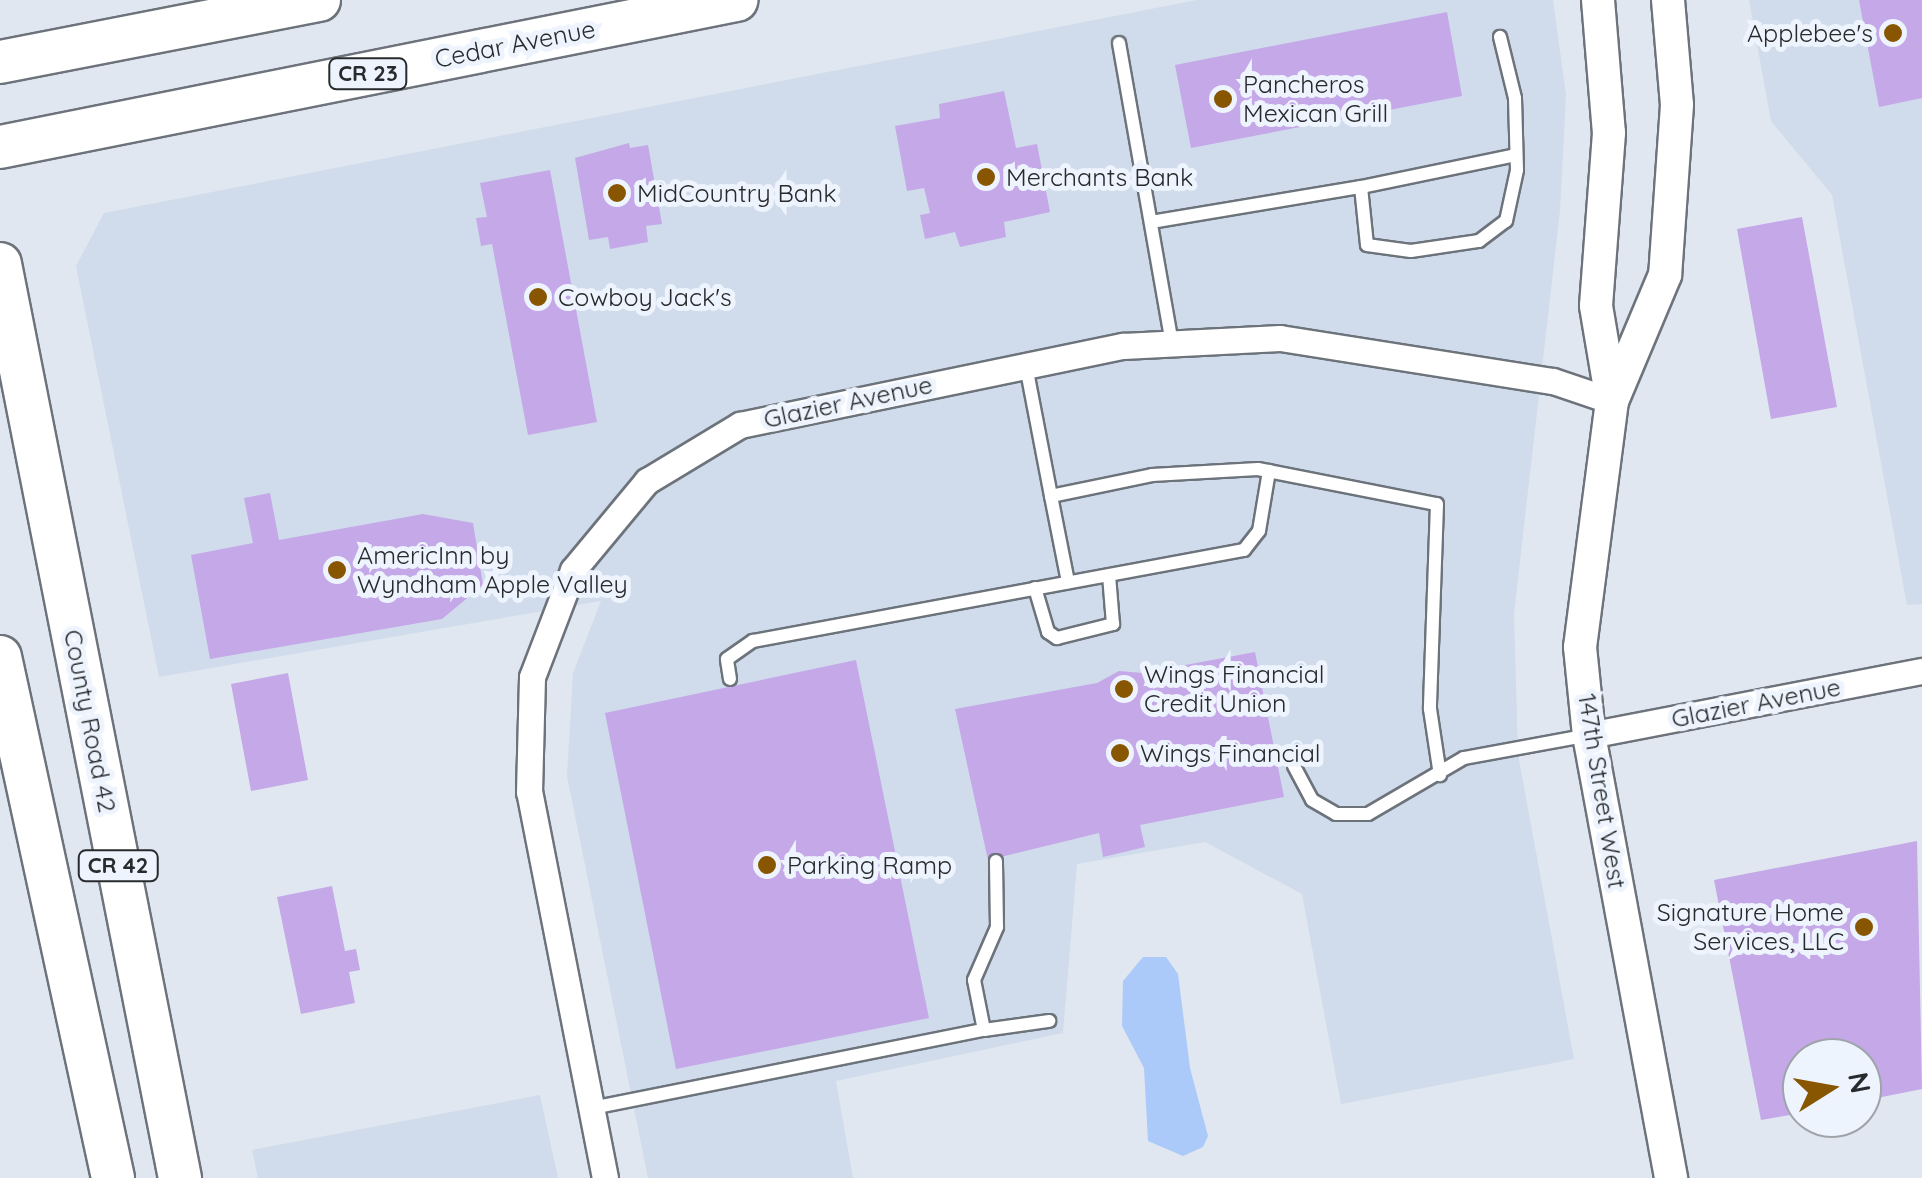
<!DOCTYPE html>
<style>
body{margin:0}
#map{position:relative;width:1922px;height:1178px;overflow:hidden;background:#e0e7f0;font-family:Quicksand,sans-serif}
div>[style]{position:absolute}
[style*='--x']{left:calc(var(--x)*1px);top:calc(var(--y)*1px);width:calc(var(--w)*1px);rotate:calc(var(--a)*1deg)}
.built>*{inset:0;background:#d0dceb}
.water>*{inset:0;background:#abc9f9}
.building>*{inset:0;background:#c4a8e8}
.roads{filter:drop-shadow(2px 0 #6d737b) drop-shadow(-2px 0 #6d737b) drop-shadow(0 2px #6d737b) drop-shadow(0 -2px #6d737b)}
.service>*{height:12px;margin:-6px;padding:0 6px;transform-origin:6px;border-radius:6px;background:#fff}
.minor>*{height:25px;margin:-12.5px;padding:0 12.5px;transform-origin:12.5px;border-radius:12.5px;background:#fff}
.tertiary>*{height:32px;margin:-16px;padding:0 16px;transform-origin:16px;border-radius:16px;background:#fff}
.trunk>*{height:42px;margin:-21px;padding:0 21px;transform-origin:21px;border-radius:21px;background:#fff}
.dots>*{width:28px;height:28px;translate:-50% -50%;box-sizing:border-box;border:5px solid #eef4fd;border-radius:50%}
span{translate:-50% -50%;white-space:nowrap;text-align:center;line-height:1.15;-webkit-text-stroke:10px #eef4fd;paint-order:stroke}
.shield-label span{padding:2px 8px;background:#eef4fd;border:2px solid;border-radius:8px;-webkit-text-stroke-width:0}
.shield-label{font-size:22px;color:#282b2e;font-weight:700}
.poi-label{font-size:25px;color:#282b2e}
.right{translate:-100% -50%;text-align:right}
.left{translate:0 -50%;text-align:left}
.street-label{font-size:25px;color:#282b2e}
.north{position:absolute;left:1782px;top:1038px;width:100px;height:100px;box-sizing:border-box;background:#eef4fd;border:2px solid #9fa4aa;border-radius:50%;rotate:79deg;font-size:28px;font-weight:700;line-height:40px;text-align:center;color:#282b2e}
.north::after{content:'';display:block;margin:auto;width:35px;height:45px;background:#850;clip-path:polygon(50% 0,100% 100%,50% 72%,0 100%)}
</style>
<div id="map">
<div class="built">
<div style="clip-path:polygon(1197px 0,1553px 0,1566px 95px,1560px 211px,1514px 614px,1518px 754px,1574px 1059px,1341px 1104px,1302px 894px,1205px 842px,1077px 864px,1063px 1033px,836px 1081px,853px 1178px,648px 1178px,567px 776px,573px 673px,601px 601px,159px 677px,76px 266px,104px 213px)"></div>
<div style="clip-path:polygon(1749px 0,1922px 0,1922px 604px,1907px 605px,1832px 195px,1771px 121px)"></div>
<div style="clip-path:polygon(540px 1095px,558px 1178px,258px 1178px,252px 1150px)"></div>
</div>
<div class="water">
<div style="clip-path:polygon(1143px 957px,1166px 957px,1178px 974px,1190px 1068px,1208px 1136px,1203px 1147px,1183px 1156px,1148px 1141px,1144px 1068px,1122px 1026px,1123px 981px)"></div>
</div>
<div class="building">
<div style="clip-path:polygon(1859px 0,1922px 0,1922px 98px,1879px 107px)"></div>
<div style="clip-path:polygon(1447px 12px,1462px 96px,1191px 148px,1175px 65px)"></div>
<div style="clip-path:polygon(1004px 91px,1016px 148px,1037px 144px,1050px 212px,1004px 222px,1006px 237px,960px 247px,955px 232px,925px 239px,920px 215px,930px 213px,924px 188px,907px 191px,895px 126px,940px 118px,939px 104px)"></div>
<div style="clip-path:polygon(629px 143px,630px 148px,648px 145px,662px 224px,646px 226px,648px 242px,610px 249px,608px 237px,589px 240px,575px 158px)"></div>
<div style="clip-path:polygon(550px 170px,597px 422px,528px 435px,492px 244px,481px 246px,476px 218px,487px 217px,480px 183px)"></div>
<div style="clip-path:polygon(1802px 217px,1837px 407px,1771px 419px,1737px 229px)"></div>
<div style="clip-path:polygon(270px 493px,279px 540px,423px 514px,473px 523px,483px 585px,442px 619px,210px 659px,191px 555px,253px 543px,244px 498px)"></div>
<div style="clip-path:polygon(1255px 652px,1284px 797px,1140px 825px,1145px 847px,1103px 857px,1099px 833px,988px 860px,955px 709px,1097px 683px,1119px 671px,1143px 673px)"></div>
<div style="clip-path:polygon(856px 660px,929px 1018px,676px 1069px,605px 713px)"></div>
<div style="clip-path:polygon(288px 673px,308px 780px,251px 791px,231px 684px)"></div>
<div style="clip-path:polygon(1917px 841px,1922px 1089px,1862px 1101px,1862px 1058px,1802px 1058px,1802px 1113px,1761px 1120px,1714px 880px)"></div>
<div style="clip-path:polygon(332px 886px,345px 951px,356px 949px,360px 970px,349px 972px,355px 1003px,301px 1014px,277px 897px)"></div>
</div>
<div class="roads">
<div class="service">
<div style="--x:1119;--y:43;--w:305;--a:80"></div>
<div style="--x:1357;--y:188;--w:162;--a:-11.7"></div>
<div style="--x:1151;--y:222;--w:213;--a:-9.5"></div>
<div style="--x:1361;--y:187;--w:58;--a:84.1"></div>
<div style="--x:1367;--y:245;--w:44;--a:7.8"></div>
<div style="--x:1411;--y:251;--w:69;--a:-8.4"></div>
<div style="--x:1479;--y:241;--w:34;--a:-37"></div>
<div style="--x:1506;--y:221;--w:52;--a:-77.8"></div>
<div style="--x:1517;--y:170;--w:72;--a:-91.6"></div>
<div style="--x:1515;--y:98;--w:63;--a:-103.8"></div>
<div style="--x:1026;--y:366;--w:132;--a:79.1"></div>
<div style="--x:1051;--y:496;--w:103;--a:-11.7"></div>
<div style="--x:1152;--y:475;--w:106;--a:-3.2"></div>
<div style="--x:1258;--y:469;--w:182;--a:11.1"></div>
<div style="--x:1437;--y:504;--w:205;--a:92"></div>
<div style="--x:1430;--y:709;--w:67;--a:81.4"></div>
<div style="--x:1051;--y:496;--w:88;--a:78.8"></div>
<div style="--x:1035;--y:588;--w:46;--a:73.5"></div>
<div style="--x:1048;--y:632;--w:11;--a:34"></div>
<div style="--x:1057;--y:638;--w:58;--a:-14"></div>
<div style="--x:1113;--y:624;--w:49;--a:-94.7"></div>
<div style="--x:730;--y:679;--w:20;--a:-99"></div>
<div style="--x:727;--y:659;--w:32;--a:-35"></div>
<div style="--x:753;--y:641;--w:499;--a:-10.5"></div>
<div style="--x:1244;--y:550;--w:24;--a:-52"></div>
<div style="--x:1259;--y:531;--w:61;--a:-80.5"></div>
<div style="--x:1294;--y:766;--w:38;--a:62"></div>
<div style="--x:1312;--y:800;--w:28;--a:30"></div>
<div style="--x:1336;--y:814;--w:32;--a:0"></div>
<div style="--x:1368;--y:814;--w:111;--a:-30.3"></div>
<div style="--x:1464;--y:758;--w:127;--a:-10.4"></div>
<div style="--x:984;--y:1030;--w:66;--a:-7.9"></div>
<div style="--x:592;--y:1108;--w:400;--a:-11.3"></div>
<div style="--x:984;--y:1030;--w:51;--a:-101.3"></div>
<div style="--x:974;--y:980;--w:58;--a:-66.5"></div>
<div style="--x:997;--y:927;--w:66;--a:-90.9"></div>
</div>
<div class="minor">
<div style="--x:1589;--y:735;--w:339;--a:-10.9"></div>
<div style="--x:605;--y:1178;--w:393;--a:-101.1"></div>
<div style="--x:529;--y:792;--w:115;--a:-88.5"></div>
<div style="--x:532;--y:677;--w:115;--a:-69"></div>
<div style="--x:573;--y:570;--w:116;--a:-50.3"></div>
<div style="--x:647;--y:481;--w:109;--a:-31.1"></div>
<div style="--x:740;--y:425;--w:391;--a:-11.7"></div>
<div style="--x:1123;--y:346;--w:157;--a:-2.9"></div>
<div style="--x:1280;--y:338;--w:276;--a:9"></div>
<div style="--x:1553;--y:381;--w:62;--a:18.7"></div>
</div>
<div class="tertiary">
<div style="--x:1598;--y:0;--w:133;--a:85.3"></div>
<div style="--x:1609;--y:133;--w:173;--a:94.3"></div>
<div style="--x:1596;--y:306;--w:96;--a:80.4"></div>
<div style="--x:1668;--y:0;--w:105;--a:85.1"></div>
<div style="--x:1677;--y:105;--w:170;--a:94"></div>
<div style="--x:1665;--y:275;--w:137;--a:112.8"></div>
<div style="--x:1612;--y:401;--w:248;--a:97.4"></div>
<div style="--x:1580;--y:647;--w:88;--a:84.2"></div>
<div style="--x:1589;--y:735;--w:451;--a:79.5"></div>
</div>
<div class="trunk">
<div style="--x:0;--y:62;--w:325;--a:-11"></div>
<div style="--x:0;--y:147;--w:751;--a:-11.29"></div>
<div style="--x:0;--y:264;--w:932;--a:78.86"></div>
<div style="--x:0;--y:657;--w:533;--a:77.76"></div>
</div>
</div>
<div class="dots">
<div style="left:1893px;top:33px;background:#850"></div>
<div style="left:1223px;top:99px;background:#850"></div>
<div style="left:986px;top:177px;background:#850"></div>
<div style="left:617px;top:193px;background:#850"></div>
<div style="left:538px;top:297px;background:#850"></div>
<div style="left:337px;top:570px;background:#850"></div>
<div style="left:1124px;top:689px;background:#850"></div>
<div style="left:1120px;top:753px;background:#850"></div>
<div style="left:767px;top:865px;background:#850"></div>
<div style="left:1864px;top:927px;background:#850"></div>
</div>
<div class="shield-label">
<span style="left:368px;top:74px">CR 23</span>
<span style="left:118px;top:866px">CR 42</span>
</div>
<div class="poi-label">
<span class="right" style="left:1873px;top:33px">Applebee's</span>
<span class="left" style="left:1243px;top:99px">Pancheros<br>Mexican Grill</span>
<span class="left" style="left:1006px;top:177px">Merchants Bank</span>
<span class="left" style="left:637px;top:193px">MidCountry Bank</span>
<span class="left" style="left:558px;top:297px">Cowboy Jack's</span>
<span class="left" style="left:357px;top:570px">AmericInn by<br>Wyndham Apple Valley</span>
<span class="left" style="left:1144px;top:689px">Wings Financial<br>Credit Union</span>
<span class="left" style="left:1140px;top:753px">Wings Financial</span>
<span class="left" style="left:787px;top:865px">Parking Ramp</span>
<span class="right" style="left:1844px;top:927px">Signature Home<br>Services, LLC</span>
</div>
<div class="street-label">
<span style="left:515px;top:44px;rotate:-11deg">Cedar Avenue</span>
<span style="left:848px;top:402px;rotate:-12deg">Glazier Avenue</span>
<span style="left:1756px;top:703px;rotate:-11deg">Glazier Avenue</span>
<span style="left:90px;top:721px;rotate:79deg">County Road 42</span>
<span style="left:1602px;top:791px;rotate:81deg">147th Street West</span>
</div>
<div class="north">N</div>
</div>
